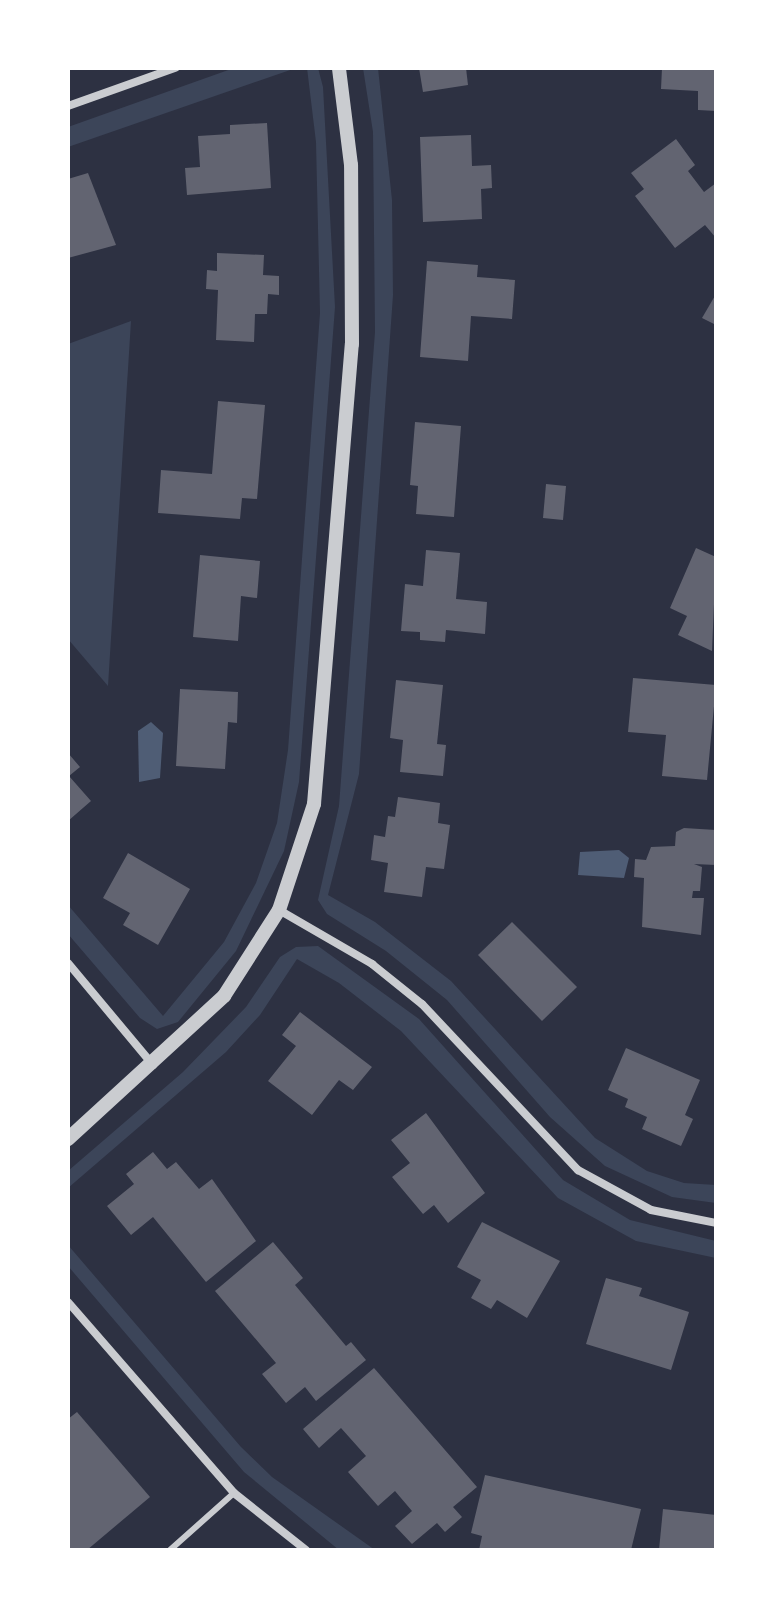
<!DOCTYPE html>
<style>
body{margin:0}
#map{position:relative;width:784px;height:1618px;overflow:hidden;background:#2d3142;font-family:"Titillium Web",sans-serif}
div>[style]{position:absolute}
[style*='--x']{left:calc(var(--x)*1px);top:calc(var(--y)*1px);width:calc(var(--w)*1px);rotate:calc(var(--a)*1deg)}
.green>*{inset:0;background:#3c4559}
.water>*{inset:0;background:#4f5d75}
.building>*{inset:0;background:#626471}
.service>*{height:6px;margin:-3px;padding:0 3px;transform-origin:3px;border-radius:3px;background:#caccd0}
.minor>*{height:8px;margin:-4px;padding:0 4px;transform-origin:4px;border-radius:4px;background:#caccd0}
.tertiary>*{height:14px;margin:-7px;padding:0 7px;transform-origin:7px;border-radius:7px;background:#caccd0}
span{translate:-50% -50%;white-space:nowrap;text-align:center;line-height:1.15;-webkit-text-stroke:6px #fff;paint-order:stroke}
.frame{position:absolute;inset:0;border:70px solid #fff;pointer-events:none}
</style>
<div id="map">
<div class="green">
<div style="clip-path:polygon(234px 68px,296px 68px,68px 147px,68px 127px)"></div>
<div style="clip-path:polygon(307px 68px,318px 68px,323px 87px,335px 307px,299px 782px,284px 851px,236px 951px,178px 1022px,157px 1029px,140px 1018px,68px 934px,68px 905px,163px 1016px,224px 942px,256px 883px,277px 823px,288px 750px,320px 313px,316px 142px)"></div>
<div style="clip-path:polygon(363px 68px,378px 68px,392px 200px,393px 295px,359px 774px,328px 895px,375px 922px,451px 981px,595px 1138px,647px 1171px,684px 1183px,716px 1185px,716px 1203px,672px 1197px,605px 1166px,550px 1117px,447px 1000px,386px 951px,327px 914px,318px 900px,339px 806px,375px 332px,373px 132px)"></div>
<div style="clip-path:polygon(131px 321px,108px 686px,68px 639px,68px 344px)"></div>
<div style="clip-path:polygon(318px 946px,419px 1019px,563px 1180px,630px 1220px,716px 1241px,716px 1258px,636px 1241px,558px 1198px,401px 1031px,339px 983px,297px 959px,260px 1015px,226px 1052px,68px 1188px,68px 1171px,183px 1072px,246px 1007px,280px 957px,296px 947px)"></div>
<div style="clip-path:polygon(68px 1245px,241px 1447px,272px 1477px,375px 1550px,339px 1550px,244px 1472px,68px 1266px)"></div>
</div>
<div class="water">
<div style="clip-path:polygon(151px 722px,163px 733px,160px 778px,139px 782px,138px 731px)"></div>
<div style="clip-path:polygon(619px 850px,629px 858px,624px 878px,578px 875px,580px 852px)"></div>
</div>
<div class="building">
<div style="clip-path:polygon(419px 68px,466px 68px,468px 85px,423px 92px)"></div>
<div style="clip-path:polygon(662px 68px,716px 68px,716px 111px,698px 110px,698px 91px,661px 89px)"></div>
<div style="clip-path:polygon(267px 123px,271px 188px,187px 195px,185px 168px,200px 167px,198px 136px,230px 134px,230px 125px)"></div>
<div style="clip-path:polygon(471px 135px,472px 166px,491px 165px,492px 188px,481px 189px,482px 219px,423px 222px,420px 137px)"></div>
<div style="clip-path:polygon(676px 139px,695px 165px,688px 171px,704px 192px,716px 183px,716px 238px,705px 225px,675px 248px,635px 196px,644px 189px,631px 173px)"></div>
<div style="clip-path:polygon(88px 173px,116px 245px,68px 258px,68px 179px)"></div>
<div style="clip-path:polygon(217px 253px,264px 255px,263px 275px,279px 276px,279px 295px,268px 294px,267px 314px,255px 314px,254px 342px,216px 340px,218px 290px,206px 289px,207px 270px,217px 271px)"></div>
<div style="clip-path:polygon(427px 261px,478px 265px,477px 277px,515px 280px,512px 319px,471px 316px,468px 361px,420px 357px)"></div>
<div style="clip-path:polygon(716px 294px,716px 325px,702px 318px)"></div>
<div style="clip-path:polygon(218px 401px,265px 405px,257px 499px,242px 498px,240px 519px,158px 513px,161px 470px,212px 474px)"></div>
<div style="clip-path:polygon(415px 422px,461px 426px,454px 517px,416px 514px,418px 486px,410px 485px)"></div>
<div style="clip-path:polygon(546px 484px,566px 486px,563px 520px,543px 518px)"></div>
<div style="clip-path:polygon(696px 548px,716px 557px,712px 651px,678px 635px,687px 616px,670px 608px)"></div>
<div style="clip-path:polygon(426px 550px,460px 553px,456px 599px,487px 602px,485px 634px,446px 630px,445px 642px,420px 640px,420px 632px,401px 631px,405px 584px,423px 586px)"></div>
<div style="clip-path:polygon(200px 555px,260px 561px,257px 598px,241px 596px,238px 641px,193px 637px)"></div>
<div style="clip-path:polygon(633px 678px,716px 685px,707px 780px,662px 776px,666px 735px,628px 732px)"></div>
<div style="clip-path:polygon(396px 680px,443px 685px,437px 744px,446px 745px,443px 776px,400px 772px,403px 740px,390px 738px)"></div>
<div style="clip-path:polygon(180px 689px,238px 692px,237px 723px,228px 722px,225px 769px,176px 766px)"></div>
<div style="clip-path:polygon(68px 753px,80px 767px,69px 776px,91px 801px,68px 821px)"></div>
<div style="clip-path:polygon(398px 797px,440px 803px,438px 823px,450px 825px,444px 869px,426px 867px,422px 897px,384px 892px,388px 863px,371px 860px,374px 835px,385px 837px,388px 816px,395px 817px)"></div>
<div style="clip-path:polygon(684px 828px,716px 830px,716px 865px,694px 864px,702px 867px,700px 891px,693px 891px,692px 898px,704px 898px,701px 935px,642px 927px,644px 878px,634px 877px,635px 859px,646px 860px,651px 847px,675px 846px,676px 832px)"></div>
<div style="clip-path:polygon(128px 853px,190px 889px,158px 945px,123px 925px,130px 913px,103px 898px)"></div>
<div style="clip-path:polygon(512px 922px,577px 987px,542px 1021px,478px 955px)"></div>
<div style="clip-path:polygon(300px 1012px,372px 1067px,353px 1090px,339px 1080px,312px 1115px,268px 1081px,296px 1046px,282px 1035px)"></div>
<div style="clip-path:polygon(626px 1048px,700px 1080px,685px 1115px,693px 1119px,681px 1146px,642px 1129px,647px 1117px,625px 1107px,628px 1099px,608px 1090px)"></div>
<div style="clip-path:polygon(426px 1113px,485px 1193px,448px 1223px,434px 1205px,423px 1214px,392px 1177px,410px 1163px,391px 1140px)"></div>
<div style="clip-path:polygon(153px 1152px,167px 1169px,176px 1162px,199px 1189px,212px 1179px,256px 1241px,206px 1282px,153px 1217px,131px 1235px,107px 1206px,134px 1184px,126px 1174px)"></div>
<div style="clip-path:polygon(482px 1222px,560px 1261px,527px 1318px,497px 1300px,491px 1309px,471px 1298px,481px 1280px,457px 1267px)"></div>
<div style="clip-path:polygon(273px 1242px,303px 1278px,295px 1285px,346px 1346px,351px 1342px,366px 1360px,316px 1401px,305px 1387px,286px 1403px,262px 1374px,276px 1363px,215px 1291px)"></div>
<div style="clip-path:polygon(606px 1278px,642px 1288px,639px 1296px,689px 1312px,671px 1370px,586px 1344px)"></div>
<div style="clip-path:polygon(374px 1368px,477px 1487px,453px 1507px,462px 1517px,445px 1532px,437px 1523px,412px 1544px,395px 1526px,412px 1511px,395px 1491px,378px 1506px,348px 1472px,366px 1456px,341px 1428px,319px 1448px,303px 1429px)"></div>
<div style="clip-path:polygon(77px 1412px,150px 1497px,87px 1550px,68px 1550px,68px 1419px)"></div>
<div style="clip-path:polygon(485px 1475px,641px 1509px,631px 1550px,479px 1550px,482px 1536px,471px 1533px)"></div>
<div style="clip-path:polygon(663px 1509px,716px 1515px,716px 1550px,659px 1550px)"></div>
</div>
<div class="service">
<div style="--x:170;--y:1550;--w:86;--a:-41.7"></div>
</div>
<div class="minor">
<div style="--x:68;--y:106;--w:114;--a:-19.6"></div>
<div style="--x:279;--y:910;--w:108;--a:30.1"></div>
<div style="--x:372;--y:964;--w:64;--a:38.7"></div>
<div style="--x:422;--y:1004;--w:228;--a:46.8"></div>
<div style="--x:578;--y:1170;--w:83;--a:28.7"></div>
<div style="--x:651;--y:1210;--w:66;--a:11.3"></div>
<div style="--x:68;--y:963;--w:133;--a:50.2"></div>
<div style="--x:68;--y:1302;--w:253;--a:49"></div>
<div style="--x:234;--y:1493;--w:92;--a:38.4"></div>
</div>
<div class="tertiary">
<div style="--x:68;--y:1139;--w:212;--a:-42.5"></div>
<div style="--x:224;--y:996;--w:102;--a:-57.4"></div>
<div style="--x:279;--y:910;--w:112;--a:-71.7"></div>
<div style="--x:314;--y:804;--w:462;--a:-85.3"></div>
<div style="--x:352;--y:344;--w:179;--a:-90.3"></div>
<div style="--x:351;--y:165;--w:98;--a:-97.1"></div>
</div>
<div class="frame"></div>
</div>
